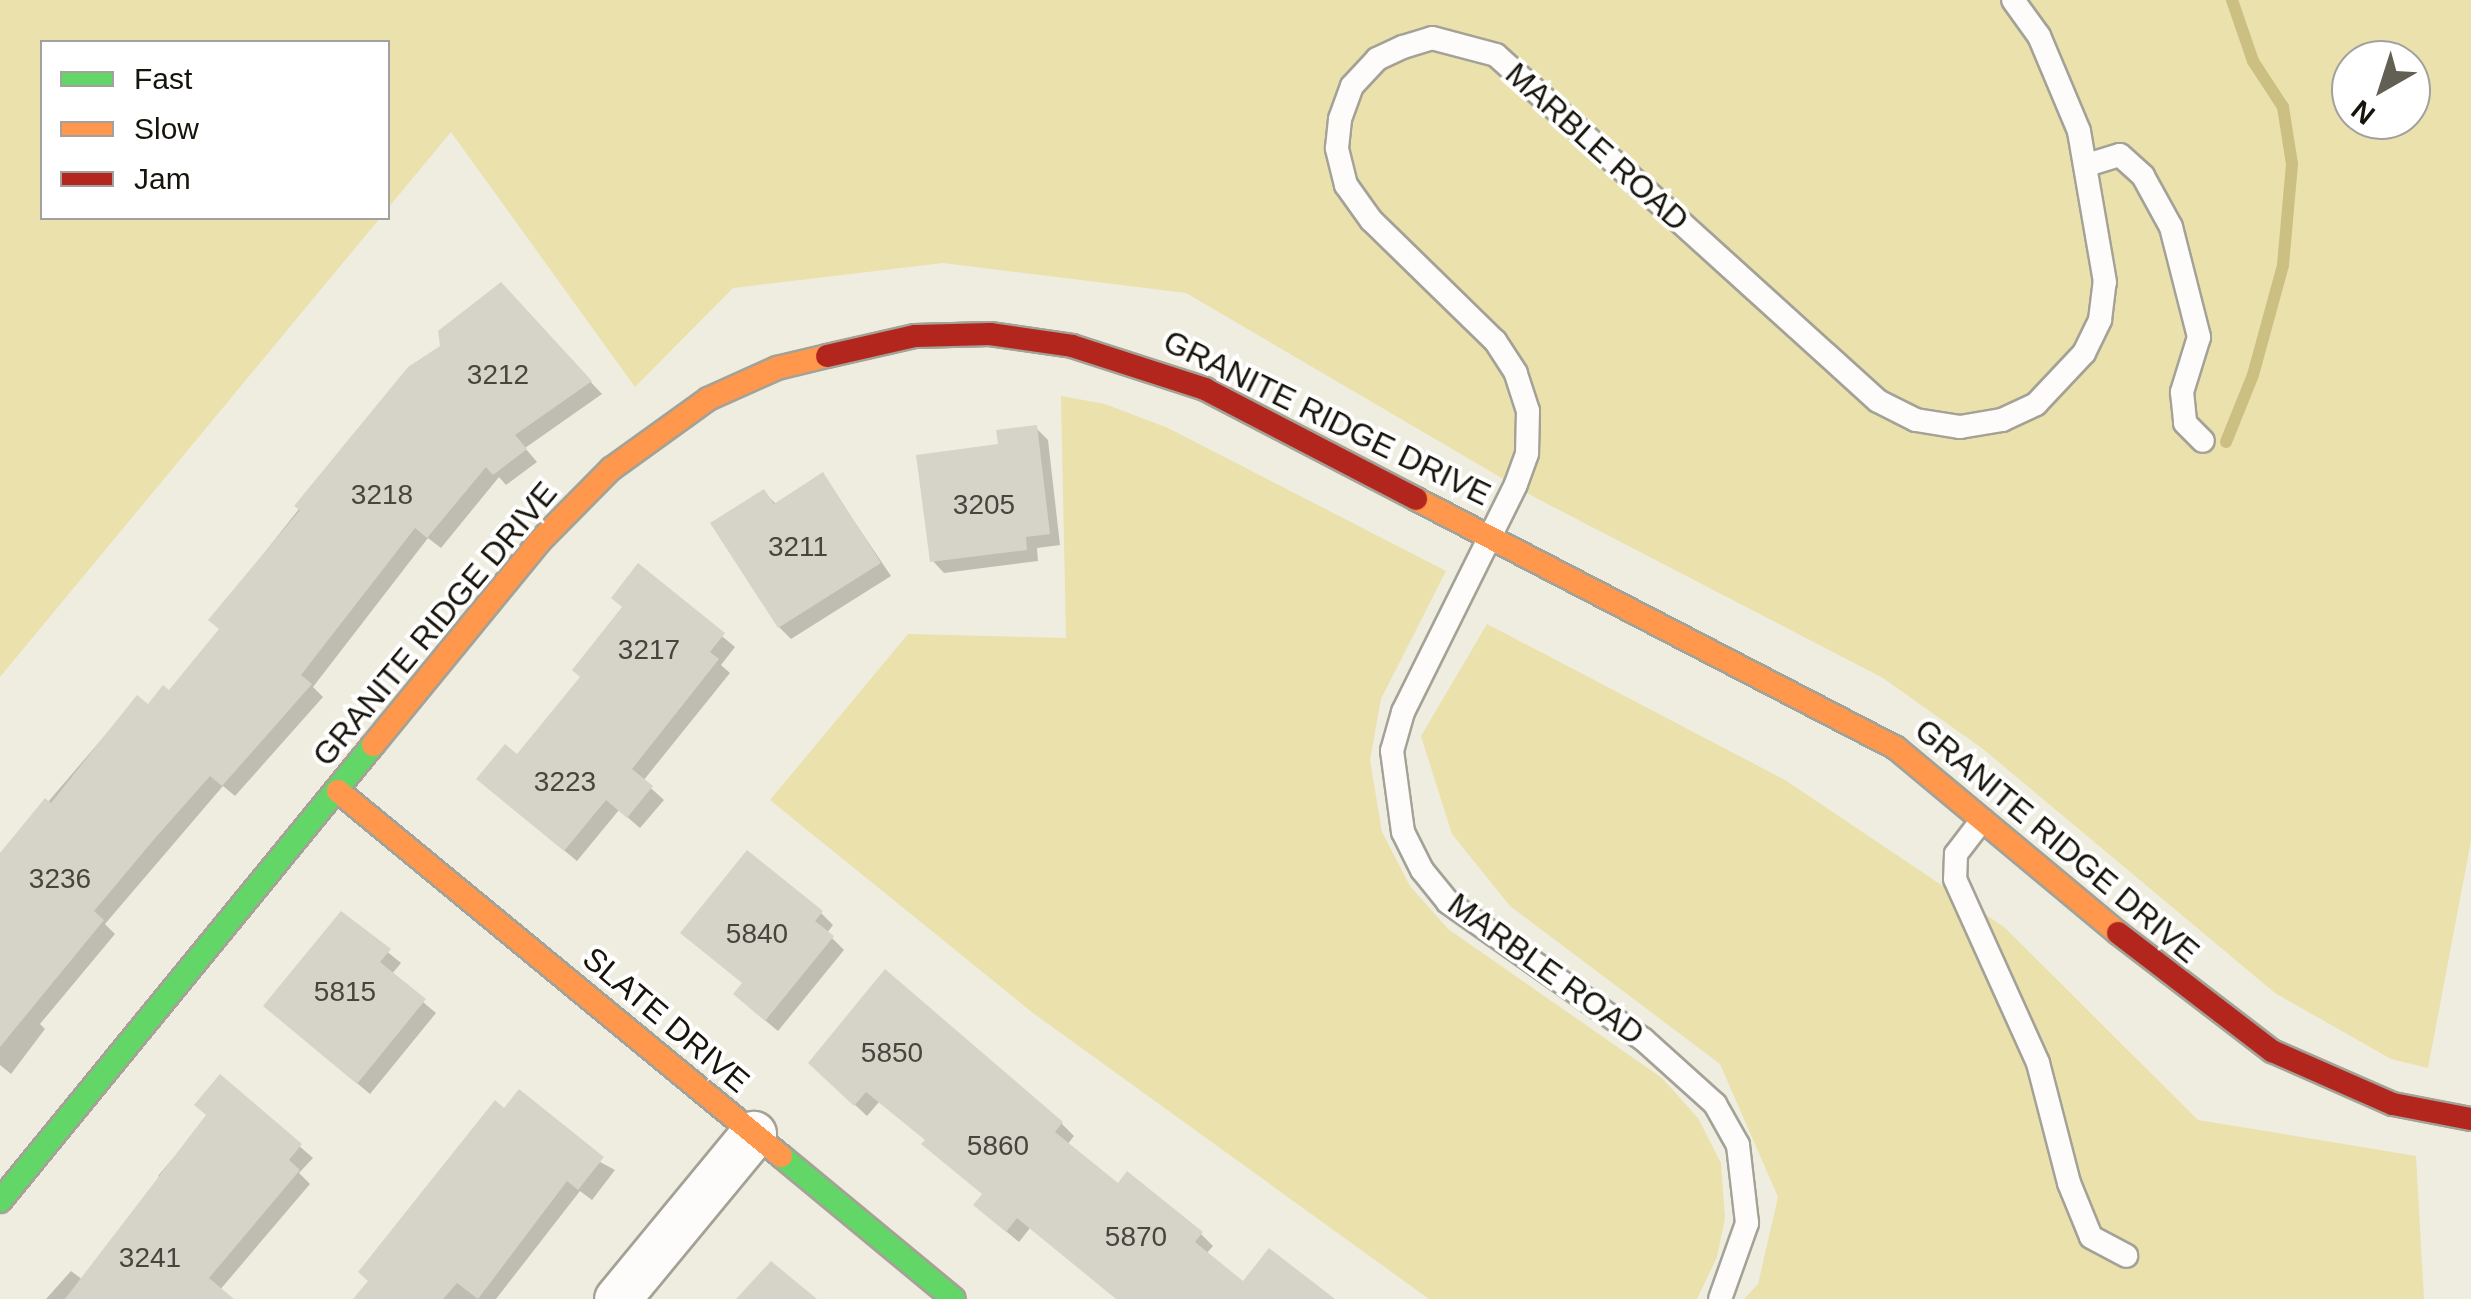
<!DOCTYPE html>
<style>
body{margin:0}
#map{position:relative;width:2471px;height:1299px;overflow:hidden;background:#efeddf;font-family:Arial,sans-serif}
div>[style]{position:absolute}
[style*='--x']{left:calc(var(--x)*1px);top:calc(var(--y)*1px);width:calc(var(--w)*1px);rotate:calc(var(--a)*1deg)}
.green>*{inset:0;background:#eae1ad}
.shadow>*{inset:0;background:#0003}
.stream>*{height:12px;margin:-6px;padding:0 6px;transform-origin:6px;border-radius:6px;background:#cbc082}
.building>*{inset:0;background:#d6d4c9}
.roads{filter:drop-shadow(2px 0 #a4a297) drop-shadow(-2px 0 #a4a297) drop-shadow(0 2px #a4a297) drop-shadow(0 -2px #a4a297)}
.lane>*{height:22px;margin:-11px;padding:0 11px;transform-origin:11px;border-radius:11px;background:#fdfcfa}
.street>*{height:45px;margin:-22.5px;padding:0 22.5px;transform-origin:22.5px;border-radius:22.5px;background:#fdfcfa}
.fast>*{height:22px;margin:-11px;padding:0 11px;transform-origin:11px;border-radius:11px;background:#63d668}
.slow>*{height:22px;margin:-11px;padding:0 11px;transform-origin:11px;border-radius:11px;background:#ff974d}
.jam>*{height:22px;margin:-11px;padding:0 11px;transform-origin:11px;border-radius:11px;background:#b3261e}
span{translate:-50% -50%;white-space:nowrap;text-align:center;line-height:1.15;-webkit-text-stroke:8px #fff;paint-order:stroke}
.number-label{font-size:28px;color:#47453c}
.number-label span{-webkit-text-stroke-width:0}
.street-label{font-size:32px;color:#16140b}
.legend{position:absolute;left:40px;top:40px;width:350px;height:180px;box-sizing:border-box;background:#fff;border:2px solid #a2a19d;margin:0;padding:12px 18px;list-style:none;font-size:30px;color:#16140b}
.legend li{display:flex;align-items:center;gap:20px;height:50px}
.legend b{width:50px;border:2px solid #a2a19d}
.north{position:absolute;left:2331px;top:40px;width:100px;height:100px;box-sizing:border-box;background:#fff;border:2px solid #a2a19d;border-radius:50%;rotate:219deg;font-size:28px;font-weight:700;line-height:40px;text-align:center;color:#16140b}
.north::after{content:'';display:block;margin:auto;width:35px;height:45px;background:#626055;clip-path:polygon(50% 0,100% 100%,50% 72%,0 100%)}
</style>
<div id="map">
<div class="green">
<div style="clip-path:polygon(evenodd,0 0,2471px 0,2471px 841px,2428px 1068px,2391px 1059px,2275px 993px,1983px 749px,1883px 678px,1536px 498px,1186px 293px,943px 263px,733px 288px,635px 387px,451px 132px,388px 208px,388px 42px,42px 42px,42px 218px,380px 218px,0 677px,0 0,2351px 60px,2411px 60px,2411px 120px,2351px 120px,2351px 60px)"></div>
<div style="clip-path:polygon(1061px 396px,1105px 404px,1168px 428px,1446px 571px,1381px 699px,1370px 760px,1382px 832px,1410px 886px,1448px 929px,1662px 1078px,1698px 1118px,1721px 1163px,1725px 1218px,1717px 1257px,1697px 1299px,1429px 1299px,1033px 1013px,770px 800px,908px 634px,1066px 638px)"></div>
<div style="clip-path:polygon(1487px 624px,1785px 780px,2004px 927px,2198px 1120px,2416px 1156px,2424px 1299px,1744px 1299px,1758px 1284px,1778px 1197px,1720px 1064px,1510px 906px,1452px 834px,1421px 736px)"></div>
</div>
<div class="shadow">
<div style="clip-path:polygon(512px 298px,602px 394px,525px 448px,537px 462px,506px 485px,499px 477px,441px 548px,428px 538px,313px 687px,323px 697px,235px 796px,223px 786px,105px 924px,115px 934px,40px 1024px,45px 1029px,11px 1074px,0 1065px,0 858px,137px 698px,148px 707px,170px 694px,221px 630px,211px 620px,410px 369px)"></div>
<div style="clip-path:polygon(1036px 428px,1048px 440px,1060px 545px,1037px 548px,1038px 561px,944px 573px,932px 560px,1000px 446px)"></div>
<div style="clip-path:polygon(823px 475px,891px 576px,791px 639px,779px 627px,764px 492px,777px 505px)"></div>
<div style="clip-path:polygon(639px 567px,735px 647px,721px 665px,730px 673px,643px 781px,664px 800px,640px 828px,619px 810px,577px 861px,491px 790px,583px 677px,624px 608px)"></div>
<div style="clip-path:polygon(821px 913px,833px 925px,827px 933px,844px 950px,778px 1031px,748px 1006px)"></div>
<div style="clip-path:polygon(341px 914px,401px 963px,391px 975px,436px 1013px,370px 1094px,278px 1017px)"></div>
<div style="clip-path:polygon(885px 972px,1062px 1124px,1074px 1136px,1067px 1145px,1118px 1186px,1201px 1234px,1213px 1246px,1206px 1254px,1243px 1284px,1331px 1299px,1117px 1299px,1030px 1228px,1019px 1242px,989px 1217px,985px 1195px,927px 1141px,879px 1102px,867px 1116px,823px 1075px)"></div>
<div style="clip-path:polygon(220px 1077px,313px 1158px,299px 1173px,310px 1184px,219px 1291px,223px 1299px,46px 1299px,71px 1271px,83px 1280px,164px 1181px,158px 1176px,209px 1116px)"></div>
<div style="clip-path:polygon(505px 1111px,615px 1170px,592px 1200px,580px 1191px,496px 1299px,360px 1299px)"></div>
</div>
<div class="stream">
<div style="--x:2226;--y:442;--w:72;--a:-68.1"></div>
<div style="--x:2253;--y:375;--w:114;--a:-74.7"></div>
<div style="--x:2283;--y:265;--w:101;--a:-84.9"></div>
<div style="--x:2292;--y:164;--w:58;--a:-99"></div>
<div style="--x:2283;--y:107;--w:55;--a:-123.1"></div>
<div style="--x:2253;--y:61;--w:65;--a:-109"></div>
</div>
<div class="building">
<div style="clip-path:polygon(501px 282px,592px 381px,515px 435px,527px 449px,493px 475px,486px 467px,427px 538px,415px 528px,301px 675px,312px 684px,222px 786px,210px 776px,156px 837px,94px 911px,104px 920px,0 1047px,0 853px,45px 798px,51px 803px,137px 695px,148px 704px,163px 685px,169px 690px,219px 629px,208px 620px,300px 510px,294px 506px,408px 367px,440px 346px,438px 331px)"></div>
<div style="clip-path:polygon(1037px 425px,1050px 534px,1026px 537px,1027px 550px,930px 562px,916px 455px,998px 444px,996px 430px)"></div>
<div style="clip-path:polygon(823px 472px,881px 563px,778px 628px,710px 523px,764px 489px,774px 504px)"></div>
<div style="clip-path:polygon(638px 563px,725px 633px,710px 652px,719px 659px,632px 769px,653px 786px,627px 818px,606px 800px,564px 851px,476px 779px,505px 744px,517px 754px,580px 677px,572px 670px,622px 607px,611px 598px)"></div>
<div style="clip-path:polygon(747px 850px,823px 911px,815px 921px,834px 936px,765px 1021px,733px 994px,742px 983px,680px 933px)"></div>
<div style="clip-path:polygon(341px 911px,391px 949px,380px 962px,426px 999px,357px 1084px,263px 1006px)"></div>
<div style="clip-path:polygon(885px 969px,1063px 1122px,1055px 1132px,1118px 1183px,1127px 1171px,1203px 1232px,1195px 1242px,1243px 1281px,1269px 1248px,1335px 1299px,1116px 1299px,1017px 1218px,1006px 1232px,973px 1205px,982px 1194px,921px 1144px,925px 1140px,866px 1092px,854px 1106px,808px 1063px)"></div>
<div style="clip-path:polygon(220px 1074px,302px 1144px,289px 1160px,300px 1170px,209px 1278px,234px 1299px,65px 1299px,206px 1115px,194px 1105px)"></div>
<div style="clip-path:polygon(519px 1089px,604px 1157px,578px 1190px,567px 1181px,478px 1299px,457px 1283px,443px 1299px,353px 1299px,368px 1281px,358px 1272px,495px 1100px,504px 1108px)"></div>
<div style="clip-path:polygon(771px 1261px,817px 1299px,736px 1299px)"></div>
</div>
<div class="roads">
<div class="lane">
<div style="--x:2087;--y:165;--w:34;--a:-17"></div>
<div style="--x:2120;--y:155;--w:31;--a:42"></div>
<div style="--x:2143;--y:176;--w:58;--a:61.2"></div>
<div style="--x:2171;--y:227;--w:114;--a:75.7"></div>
<div style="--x:2199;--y:337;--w:58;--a:107.2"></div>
<div style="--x:2182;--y:392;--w:31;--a:84"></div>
<div style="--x:2185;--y:423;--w:25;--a:45"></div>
<div style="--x:1982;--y:820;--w:43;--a:127.4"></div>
<div style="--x:1956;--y:854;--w:25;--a:92"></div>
<div style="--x:1955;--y:879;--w:202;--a:65.7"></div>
<div style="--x:2038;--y:1063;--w:124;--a:75.5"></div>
<div style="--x:2069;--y:1183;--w:58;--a:67.8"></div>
<div style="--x:2091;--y:1237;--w:40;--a:28"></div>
<div style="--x:1720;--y:1299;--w:81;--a:-70.4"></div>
<div style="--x:1747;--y:1223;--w:79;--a:-96.6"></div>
<div style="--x:1738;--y:1145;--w:47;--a:-119.3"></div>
<div style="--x:1715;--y:1104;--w:96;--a:-138"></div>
<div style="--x:1644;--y:1040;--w:240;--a:-144.9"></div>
<div style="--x:1448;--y:902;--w:41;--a:-129.1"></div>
<div style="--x:1422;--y:870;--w:42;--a:-116.6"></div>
<div style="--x:1403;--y:832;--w:82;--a:-97.7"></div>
<div style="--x:1392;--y:751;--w:41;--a:-74.2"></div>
<div style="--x:1403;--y:712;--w:254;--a:-63.6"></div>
<div style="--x:1516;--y:484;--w:33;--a:-70"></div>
<div style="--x:1527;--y:453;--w:42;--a:-88.6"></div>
<div style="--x:1528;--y:411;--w:40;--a:-108"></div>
<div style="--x:1516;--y:373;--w:38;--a:-123"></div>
<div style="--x:1495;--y:341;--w:173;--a:-135.7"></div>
<div style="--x:1371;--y:220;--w:43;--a:-125.5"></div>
<div style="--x:1346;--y:185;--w:38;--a:-104"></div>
<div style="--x:1337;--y:148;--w:29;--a:-84"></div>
<div style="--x:1340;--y:119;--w:35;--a:-70"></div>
<div style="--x:1352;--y:86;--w:37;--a:-47"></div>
<div style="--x:1377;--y:59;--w:29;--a:-25"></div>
<div style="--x:1403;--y:47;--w:30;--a:-17"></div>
<div style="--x:1432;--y:38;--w:66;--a:14.9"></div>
<div style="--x:1496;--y:55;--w:515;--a:42.17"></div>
<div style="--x:1878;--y:401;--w:42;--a:26.6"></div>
<div style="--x:1916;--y:420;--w:45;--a:9"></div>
<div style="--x:1960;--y:427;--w:43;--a:-9.5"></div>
<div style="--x:2002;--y:420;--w:38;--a:-25"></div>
<div style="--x:2036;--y:404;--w:70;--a:-46.7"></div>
<div style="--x:2084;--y:353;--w:37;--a:-64"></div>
<div style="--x:2100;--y:320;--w:38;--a:-83"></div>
<div style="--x:2105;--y:282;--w:153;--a:-99.8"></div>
<div style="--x:2079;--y:131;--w:103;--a:-112.8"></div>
<div style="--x:2039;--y:36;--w:44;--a:-125.8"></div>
</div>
<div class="street">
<div style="--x:617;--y:1299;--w:214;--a:-50.5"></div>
</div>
<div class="fast">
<div style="--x:781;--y:1156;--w:224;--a:39.6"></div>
<div style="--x:0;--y:1201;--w:589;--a:-50.72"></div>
</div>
<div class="slow">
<div style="--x:1416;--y:499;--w:541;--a:27.42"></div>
<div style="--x:1896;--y:748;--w:289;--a:39.8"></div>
<div style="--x:373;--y:745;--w:262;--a:-50.7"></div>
<div style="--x:539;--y:542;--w:103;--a:-45.4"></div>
<div style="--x:611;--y:469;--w:120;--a:-35.8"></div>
<div style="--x:708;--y:399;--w:76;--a:-24.2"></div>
<div style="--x:777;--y:368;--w:51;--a:-13.5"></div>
<div style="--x:338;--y:791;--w:574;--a:39.49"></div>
</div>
<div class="jam">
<div style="--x:827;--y:356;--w:90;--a:-12.8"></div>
<div style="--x:915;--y:336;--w:75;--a:-1.5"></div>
<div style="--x:990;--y:334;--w:83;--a:8.3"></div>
<div style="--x:1072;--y:346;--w:140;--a:17.9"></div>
<div style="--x:1205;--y:389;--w:238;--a:27.5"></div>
<div style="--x:2118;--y:933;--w:194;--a:37.5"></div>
<div style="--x:2272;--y:1051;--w:132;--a:23.7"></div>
<div style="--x:2393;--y:1104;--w:79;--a:10.9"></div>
</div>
</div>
<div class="number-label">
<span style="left:498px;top:375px">3212</span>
<span style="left:382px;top:495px">3218</span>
<span style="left:984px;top:505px">3205</span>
<span style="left:798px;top:547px">3211</span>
<span style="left:649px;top:650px">3217</span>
<span style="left:565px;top:782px">3223</span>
<span style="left:60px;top:879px">3236</span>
<span style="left:757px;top:934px">5840</span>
<span style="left:345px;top:992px">5815</span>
<span style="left:892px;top:1053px">5850</span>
<span style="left:998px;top:1146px">5860</span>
<span style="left:1136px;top:1237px">5870</span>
<span style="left:150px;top:1258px">3241</span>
</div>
<div class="street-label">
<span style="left:1597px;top:147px;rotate:42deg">MARBLE ROAD</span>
<span style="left:1327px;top:418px;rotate:26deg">GRANITE RIDGE DRIVE</span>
<span style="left:435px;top:624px;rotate:-50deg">GRANITE RIDGE DRIVE</span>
<span style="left:2057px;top:841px;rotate:40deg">GRANITE RIDGE DRIVE</span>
<span style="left:1546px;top:969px;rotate:36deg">MARBLE ROAD</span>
<span style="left:666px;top:1020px;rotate:40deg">SLATE DRIVE</span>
</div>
<ul class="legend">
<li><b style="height:12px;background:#63d668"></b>Fast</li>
<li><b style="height:12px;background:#ff974d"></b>Slow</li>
<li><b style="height:12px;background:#b3261e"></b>Jam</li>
</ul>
<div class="north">N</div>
</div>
